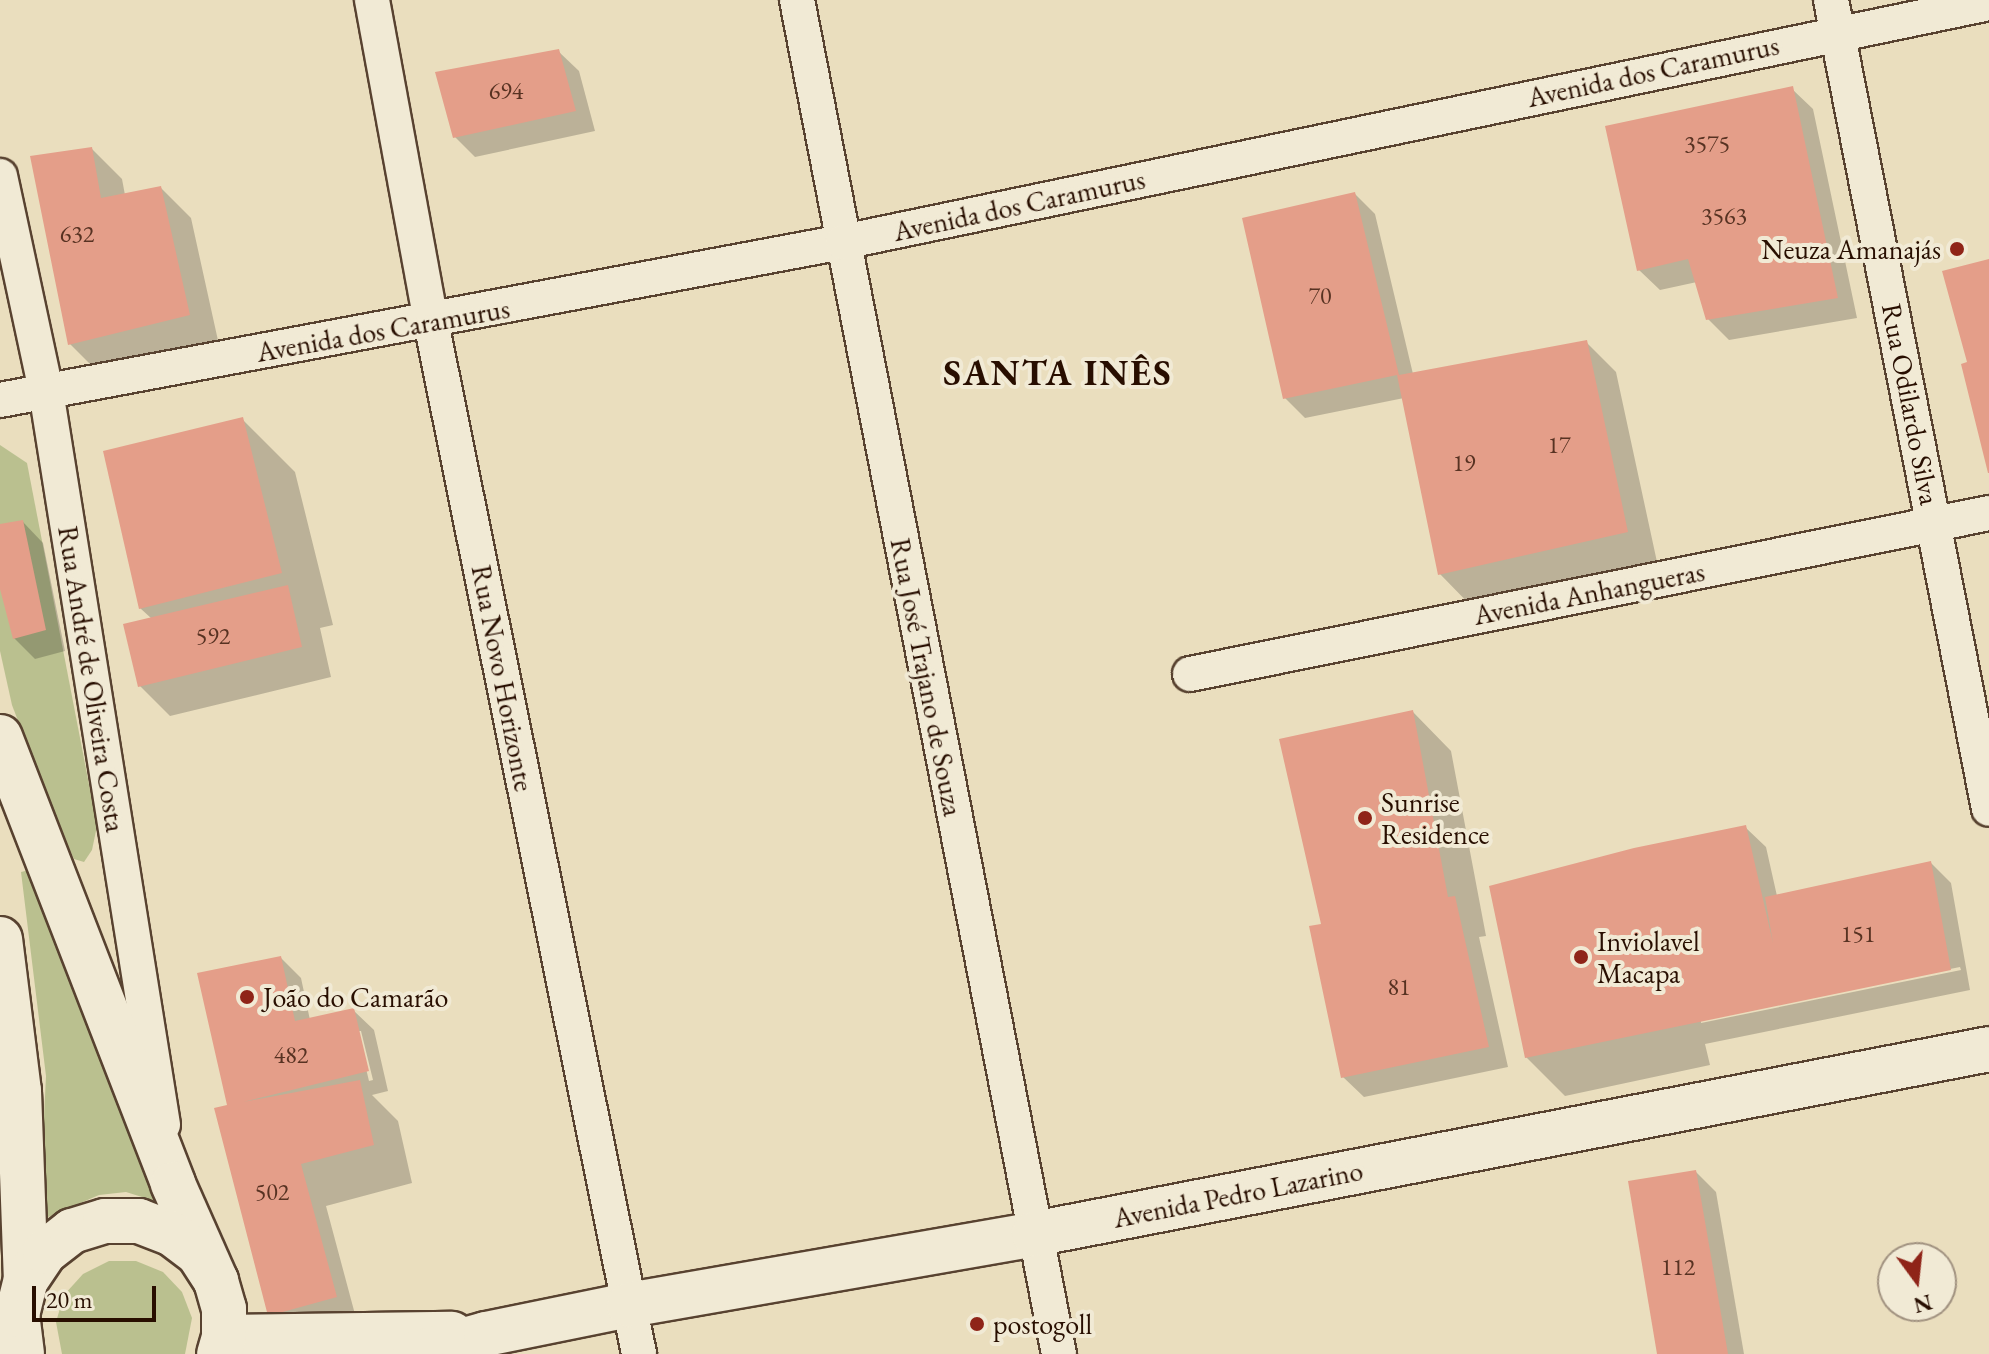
<!DOCTYPE html>
<meta charset="utf-8">
<style>
body{margin:0}
#map{position:relative;width:1989px;height:1354px;overflow:hidden;background:#eadebe;font-family:"EB Garamond",serif}
div>[style]{position:absolute}
[style*='--x']{left:calc(var(--x)*1px);top:calc(var(--y)*1px);width:calc(var(--w)*1px);rotate:calc(var(--a)*1deg)}
.green>*{inset:0;background:#bac08f}
.shadow>*{inset:0;background:#0003}
.building>*{inset:0;background:#e49e89}
.roads{filter:drop-shadow(2px 0 #584230) drop-shadow(-2px 0 #584230) drop-shadow(0 2px #584230) drop-shadow(0 -2px #584230)}
.street>*{height:34px;margin:-17px;padding:0 17px;transform-origin:17px;border-radius:17px;background:#f1ead5}
.secondary>*{height:44px;margin:-22px;padding:0 22px;transform-origin:22px;border-radius:22px;background:#f1ead5}
.dots>*{width:22px;height:22px;translate:-50% -50%;box-sizing:border-box;border:4px solid #f1ead5;border-radius:50%}
span{translate:-50% -50%;white-space:nowrap;text-align:center;line-height:1.15;-webkit-text-stroke:8px #f1ead5;paint-order:stroke}
.number-label{font-size:24px;color:#573222}
.number-label span{-webkit-text-stroke-width:0}
.street-label{font-size:28px;color:#280e00}
.poi-label{font-size:28px;color:#280e00}
.right{translate:-100% -50%;text-align:right}
.left{translate:0 -50%;text-align:left}
.district-label{font-size:36px;color:#280e00;font-weight:700;letter-spacing:2px}
.north{position:absolute;left:1877px;top:1242px;width:80px;height:80px;box-sizing:border-box;background:#f1ead5;border:2px solid #a19280;border-radius:50%;rotate:165deg;font-size:22px;font-weight:700;line-height:32px;text-align:center;color:#280e00}
.north::after{content:'';display:block;margin:auto;width:28px;height:36px;background:#8f2418;clip-path:polygon(50% 0,100% 100%,50% 72%,0 100%)}
.scale{position:absolute;left:32px;top:1286px;width:124px;height:36px;box-sizing:border-box;border:4px solid #280e00;border-top:0;padding-left:10px;font-size:24px;line-height:28px;white-space:nowrap;color:#280e00;-webkit-text-stroke:6px #f1ead5;paint-order:stroke}
</style>
<div id="map">
<div class="green">
<div style="clip-path:polygon(0 445px,27px 463px,97px 826px,92px 850px,84px 862px,74px 859px,55px 818px,12px 705px,0 651px)"></div>
<div style="clip-path:polygon(38px 868px,158px 1202px,126px 1192px,99px 1195px,39px 1221px,46px 1076px,21px 872px)"></div>
<div style="clip-path:polygon(109px 1261px,136px 1261px,163px 1272px,182px 1292px,192px 1318px,185px 1354px,62px 1354px,56px 1322px,64px 1295px,83px 1274px)"></div>
</div>
<div class="shadow">
<div style="clip-path:polygon(558px 51px,579px 71px,595px 131px,475px 157px,455px 137px)"></div>
<div style="clip-path:polygon(1792px 89px,1813px 109px,1857px 318px,1729px 340px,1708px 319px,1697px 282px,1660px 290px,1639px 270px)"></div>
<div style="clip-path:polygon(92px 149px,122px 179px,125px 195px,161px 188px,191px 218px,219px 345px,100px 374px,70px 344px)"></div>
<div style="clip-path:polygon(1355px 194px,1375px 214px,1413px 374px,1586px 342px,1616px 372px,1657px 562px,1566px 581px,1569px 593px,1478px 613px,1440px 574px,1404px 398px,1305px 418px,1285px 398px)"></div>
<div style="clip-path:polygon(243px 420px,295px 472px,333px 625px,320px 628px,331px 677px,170px 716px,140px 686px,152px 619px,140px 608px)"></div>
<div style="clip-path:polygon(23px 522px,43px 543px,65px 651px,35px 659px,14px 638px,0 581px,0 526px)"></div>
<div style="clip-path:polygon(1413px 712px,1451px 751px,1486px 936px,1479px 937px,1508px 1067px,1364px 1097px,1343px 1077px,1323px 925px)"></div>
<div style="clip-path:polygon(evenodd,1745px 827px,1766px 847px,1777px 896px,1931px 863px,1951px 883px,1970px 990px,1705px 1044px,1710px 1065px,1565px 1096px,1526px 1057px,1745px 827px,1960px 967px,1961px 970px,1701px 1023px,1701px 1019px,1960px 967px)"></div>
<div style="clip-path:polygon(evenodd,281px 958px,301px 978px,310px 1020px,353px 1010px,374px 1030px,388px 1091px,372px 1095px,398px 1121px,412px 1183px,326px 1206px,356px 1318px,270px 1315px,217px 1109px,232px 1106px,281px 958px,357px 1031px,361px 1031px,373px 1080px,369px 1081px,357px 1031px)"></div>
<div style="clip-path:polygon(1696px 1172px,1716px 1192px,1744px 1354px,1659px 1354px)"></div>
</div>
<div class="building">
<div style="clip-path:polygon(559px 49px,576px 111px,453px 138px,435px 72px)"></div>
<div style="clip-path:polygon(1793px 86px,1838px 298px,1706px 320px,1688px 259px,1637px 271px,1605px 126px)"></div>
<div style="clip-path:polygon(92px 147px,101px 198px,161px 186px,190px 315px,68px 345px,30px 156px)"></div>
<div style="clip-path:polygon(1355px 192px,1399px 375px,1587px 340px,1628px 532px,1438px 575px,1397px 375px,1283px 399px,1242px 218px)"></div>
<div style="clip-path:polygon(1989px 259px,1989px 473px,1988px 473px,1961px 364px,1967px 362px,1942px 271px)"></div>
<div style="clip-path:polygon(243px 417px,282px 573px,139px 609px,103px 451px)"></div>
<div style="clip-path:polygon(23px 520px,46px 630px,13px 639px,0 589px,0 524px)"></div>
<div style="clip-path:polygon(288px 585px,302px 647px,138px 687px,123px 624px)"></div>
<div style="clip-path:polygon(1413px 710px,1448px 897px,1455px 896px,1489px 1047px,1341px 1078px,1309px 926px,1321px 924px,1279px 739px)"></div>
<div style="clip-path:polygon(1746px 825px,1773px 943px,1765px 897px,1931px 861px,1951px 970px,1525px 1058px,1489px 886px,1634px 848px)"></div>
<div style="clip-path:polygon(281px 956px,295px 1021px,354px 1008px,369px 1071px,243px 1102px,360px 1080px,374px 1145px,301px 1164px,337px 1297px,268px 1316px,214px 1108px,227px 1105px,197px 973px)"></div>
<div style="clip-path:polygon(1696px 1170px,1728px 1354px,1657px 1354px,1628px 1181px)"></div>
</div>
<div class="roads">
<div class="street">
<div style="--x:372;--y:0;--w:327;--a:79.6"></div>
<div style="--x:431;--y:322;--w:1053;--a:78.6"></div>
<div style="--x:797;--y:0;--w:1379;--a:79.05"></div>
<div style="--x:1831;--y:0;--w:824;--a:78.95"></div>
<div style="--x:0;--y:176;--w:220;--a:77.9"></div>
<div style="--x:46;--y:391;--w:743;--a:80.94"></div>
<div style="--x:0;--y:400;--w:858;--a:-10.62"></div>
<div style="--x:843;--y:242;--w:1171;--a:-11.78"></div>
<div style="--x:1190;--y:674;--w:815;--a:-11.39"></div>
</div>
<div class="secondary">
<div style="--x:0;--y:737;--w:479;--a:68.8"></div>
<div style="--x:173;--y:1184;--w:106;--a:66.1"></div>
<div style="--x:0;--y:939;--w:153;--a:82.9"></div>
<div style="--x:19;--y:1091;--w:189;--a:87.9"></div>
<div style="--x:224;--y:1337;--w:228;--a:-0.8"></div>
<div style="--x:22;--y:1354;--w:39;--a:-97"></div>
<div style="--x:17;--y:1315;--w:36;--a:-76"></div>
<div style="--x:26;--y:1280;--w:34;--a:-56"></div>
<div style="--x:45;--y:1252;--w:34;--a:-38"></div>
<div style="--x:72;--y:1231;--w:34;--a:-17"></div>
<div style="--x:105;--y:1221;--w:34;--a:0"></div>
<div style="--x:139;--y:1221;--w:34;--a:21"></div>
<div style="--x:171;--y:1233;--w:34;--a:37"></div>
<div style="--x:198;--y:1253;--w:33;--a:57"></div>
<div style="--x:216;--y:1281;--w:29;--a:74"></div>
<div style="--x:224;--y:1309;--w:28;--a:90"></div>
<div style="--x:224;--y:1337;--w:18;--a:106"></div>
<div style="--x:415;--y:1354;--w:74;--a:-15.7"></div>
<div style="--x:486;--y:1334;--w:146;--a:-11.5"></div>
<div style="--x:629;--y:1305;--w:411;--a:-9.9"></div>
<div style="--x:1034;--y:1234;--w:973;--a:-10.96"></div>
</div>
</div>
<div class="dots">
<div style="left:1957px;top:249px;background:#8f2418"></div>
<div style="left:1365px;top:818px;background:#8f2418"></div>
<div style="left:1581px;top:957px;background:#8f2418"></div>
<div style="left:247px;top:997px;background:#8f2418"></div>
<div style="left:977px;top:1324px;background:#8f2418"></div>
</div>
<div class="number-label">
<span style="left:506px;top:91px">694</span>
<span style="left:1707px;top:144px">3575</span>
<span style="left:1724px;top:216px">3563</span>
<span style="left:77px;top:234px">632</span>
<span style="left:1320px;top:296px">70</span>
<span style="left:1559px;top:445px">17</span>
<span style="left:1464px;top:463px">19</span>
<span style="left:213px;top:636px">592</span>
<span style="left:1858px;top:934px">151</span>
<span style="left:1399px;top:987px">81</span>
<span style="left:291px;top:1055px">482</span>
<span style="left:272px;top:1192px">502</span>
<span style="left:1678px;top:1267px">112</span>
</div>
<div class="street-label">
<span style="left:1653px;top:71px;rotate:-12deg">Avenida dos Caramurus</span>
<span style="left:1019px;top:205px;rotate:-12deg">Avenida dos Caramurus</span>
<span style="left:383px;top:330px;rotate:-10deg">Avenida dos Caramurus</span>
<span style="left:1911px;top:404px;rotate:79deg">Rua Odilardo Silva</span>
<span style="left:1589px;top:593px;rotate:-11deg">Avenida Anhangueras</span>
<span style="left:927px;top:677px;rotate:79deg">Rua José Trajano de Souza</span>
<span style="left:503px;top:678px;rotate:79deg">Rua Novo Horizonte</span>
<span style="left:92px;top:679px;rotate:81deg">Rua André de Oliveira Costa</span>
<span style="left:1238px;top:1194px;rotate:-11deg">Avenida Pedro Lazarino</span>
</div>
<div class="poi-label">
<span class="right" style="left:1941px;top:249px">Neuza Amanajás</span>
<span class="left" style="left:1381px;top:818px">Sunrise<br>Residence</span>
<span class="left" style="left:1597px;top:957px">Inviolavel<br>Macapa</span>
<span class="left" style="left:263px;top:997px">João do Camarão</span>
<span class="left" style="left:993px;top:1324px">postogoll</span>
</div>
<div class="district-label">
<span style="left:1058px;top:373px">SANTA INÊS</span>
</div>
<div class="north">N</div>
<div class="scale">20 m</div>
</div>
